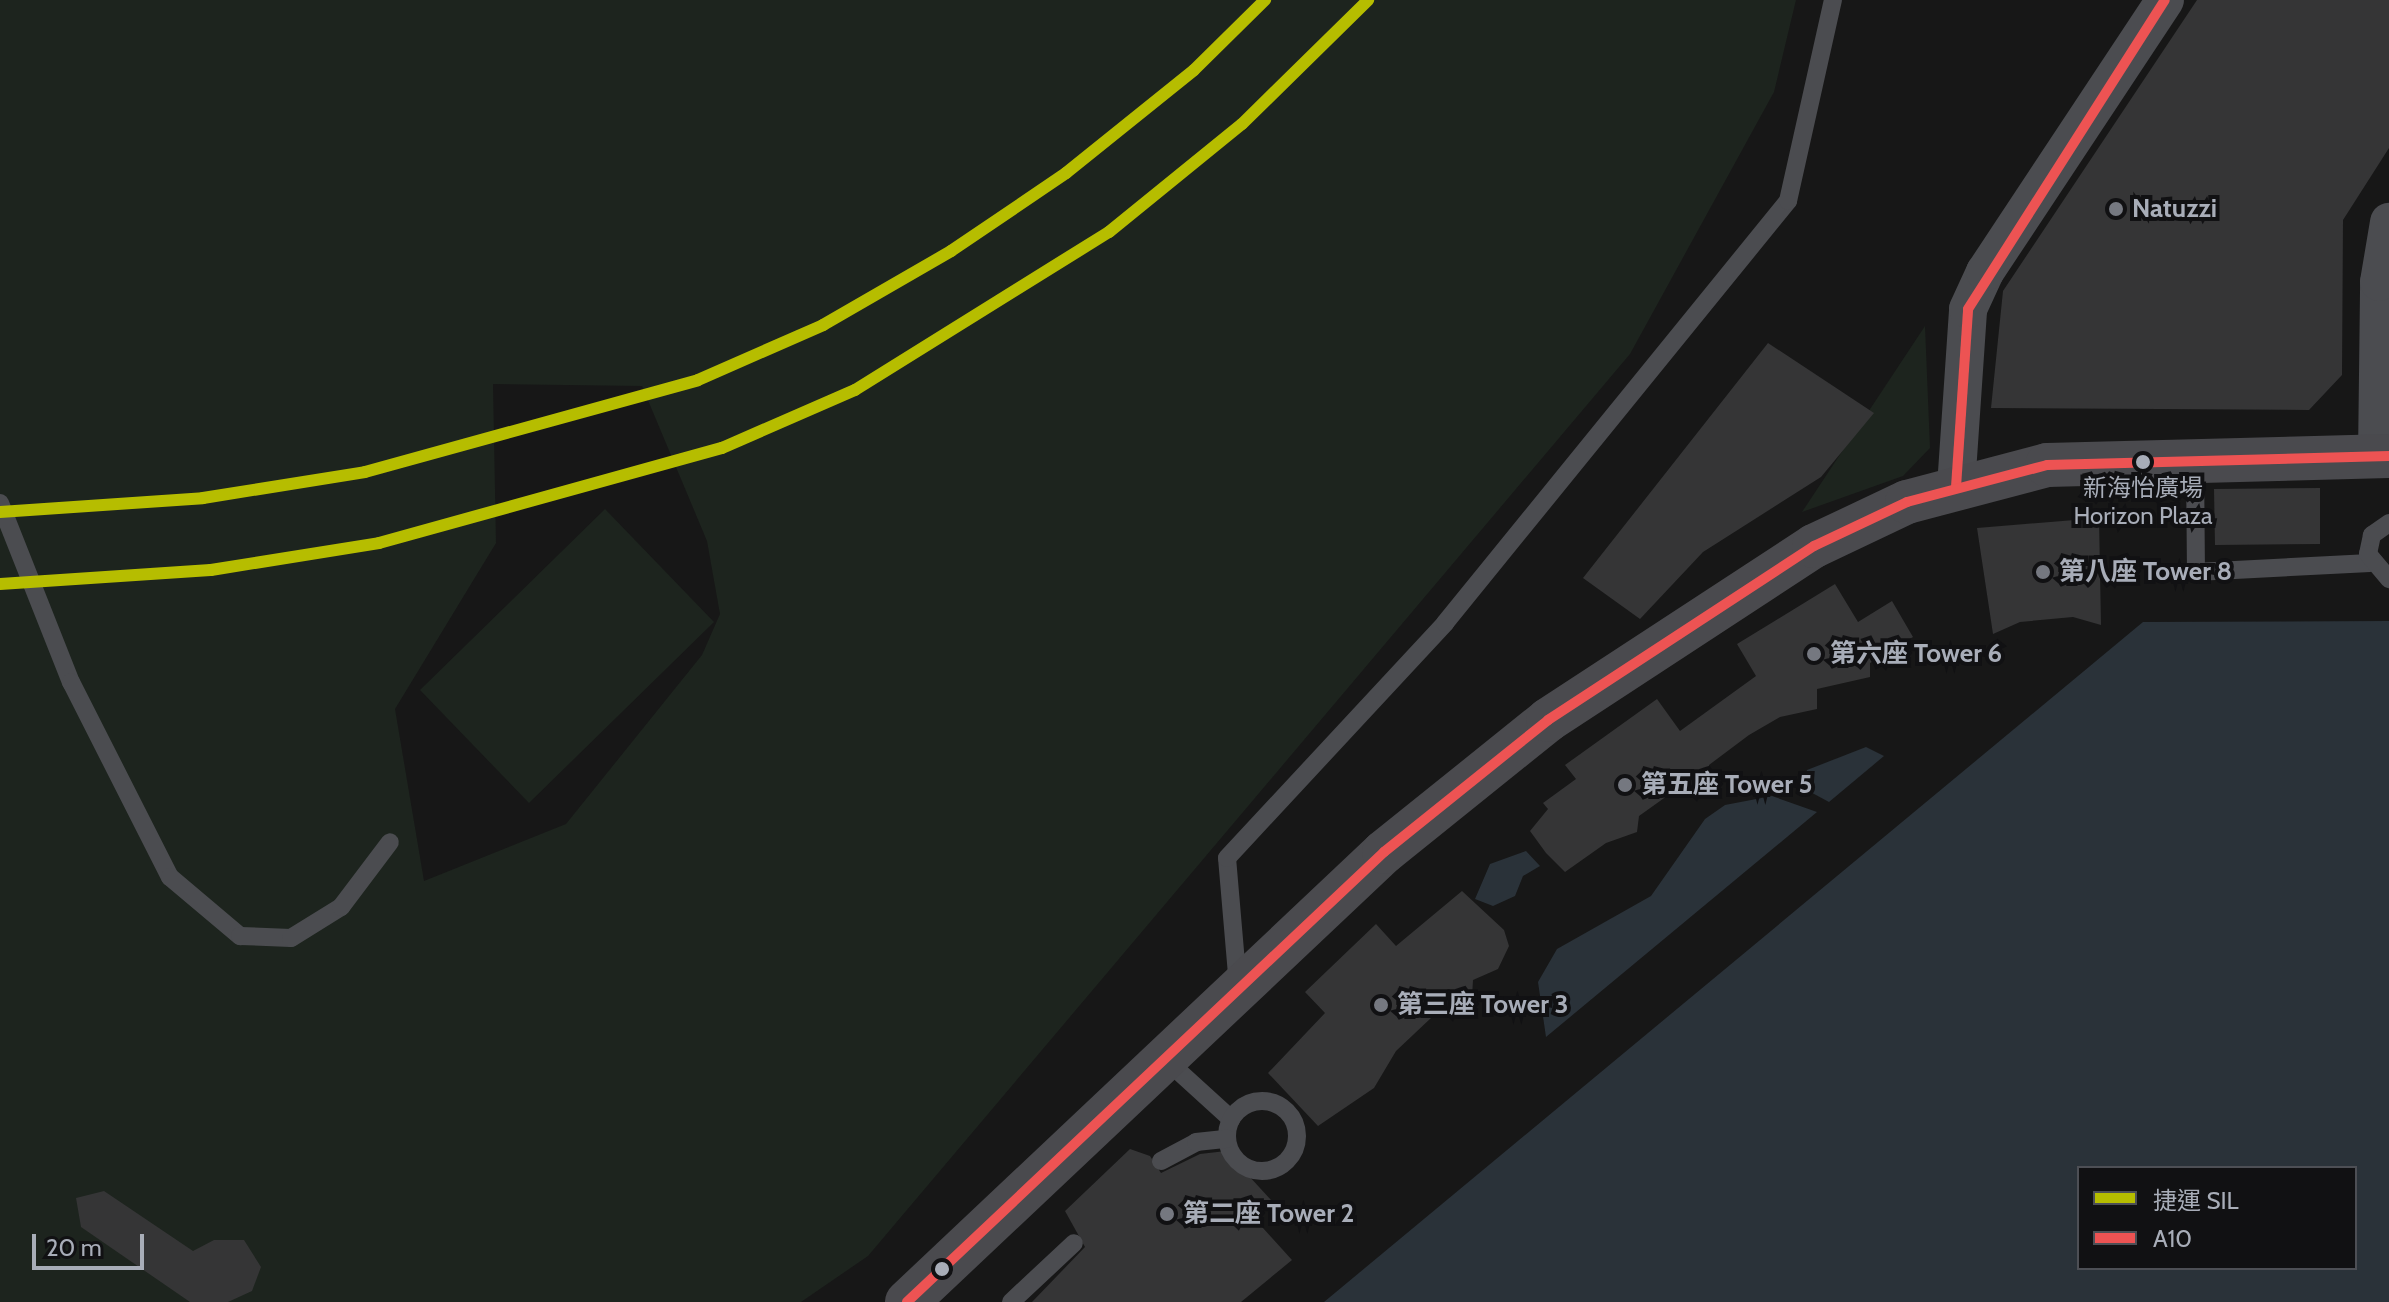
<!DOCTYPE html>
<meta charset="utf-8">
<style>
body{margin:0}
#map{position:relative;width:2389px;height:1302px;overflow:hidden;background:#171717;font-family:Cabin,"Noto Sans TC",sans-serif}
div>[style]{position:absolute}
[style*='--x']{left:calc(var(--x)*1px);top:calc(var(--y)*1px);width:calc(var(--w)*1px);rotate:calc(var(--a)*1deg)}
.green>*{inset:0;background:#1d241e}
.water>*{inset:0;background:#2a3239}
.building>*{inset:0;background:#353536}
.lane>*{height:18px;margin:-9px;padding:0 9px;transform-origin:9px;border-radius:9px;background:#4b4c50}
.lane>.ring{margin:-9px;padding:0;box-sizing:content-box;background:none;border:18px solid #4b4c50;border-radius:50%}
.street>*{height:38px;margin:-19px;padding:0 19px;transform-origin:19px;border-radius:19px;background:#4b4c50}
.secondary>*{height:44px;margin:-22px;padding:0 22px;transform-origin:22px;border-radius:22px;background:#4a4a4e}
.bus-1>*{height:10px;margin:-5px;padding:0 5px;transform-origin:5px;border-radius:5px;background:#ed5353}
.metro-1>*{height:12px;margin:-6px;padding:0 6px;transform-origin:6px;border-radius:6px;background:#b6bd00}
.dots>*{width:22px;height:22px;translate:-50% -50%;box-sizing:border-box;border:4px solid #111113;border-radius:50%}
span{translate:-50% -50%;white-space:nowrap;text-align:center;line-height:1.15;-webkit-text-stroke:8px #111113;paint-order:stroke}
.bus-label{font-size:24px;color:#a8adb8}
.poi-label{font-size:26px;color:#a8adb8;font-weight:700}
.left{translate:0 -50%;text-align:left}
.legend{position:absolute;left:2077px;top:1166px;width:280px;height:104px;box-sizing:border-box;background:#111113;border:2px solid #4d4f55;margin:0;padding:10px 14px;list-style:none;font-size:24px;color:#a8adb8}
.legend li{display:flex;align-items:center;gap:16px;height:40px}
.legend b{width:40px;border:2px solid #4d4f55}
.scale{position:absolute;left:32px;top:1234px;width:112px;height:36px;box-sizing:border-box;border:4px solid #a8adb8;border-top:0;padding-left:10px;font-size:24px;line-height:28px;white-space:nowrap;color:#a8adb8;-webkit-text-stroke:6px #111113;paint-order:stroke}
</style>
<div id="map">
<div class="green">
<div style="clip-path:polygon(evenodd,0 0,1796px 0,1774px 92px,1630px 354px,868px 1256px,801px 1302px,0 1302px,0 0,493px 384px,642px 386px,707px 541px,720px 614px,702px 655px,566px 824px,424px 881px,395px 709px,496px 543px,493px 384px)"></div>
<div style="clip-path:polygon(1925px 326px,1930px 448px,1903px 476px,1802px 512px)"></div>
<div style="clip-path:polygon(605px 509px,714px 622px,529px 803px,420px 690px)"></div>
</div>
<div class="water">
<div style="clip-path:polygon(evenodd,2389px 621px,2389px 1302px,1324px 1302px,2143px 622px,2389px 621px,2079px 1168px,2355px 1168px,2355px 1268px,2079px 1268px,2079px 1168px)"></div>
<div style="clip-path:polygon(1866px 747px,1884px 756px,1829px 802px,1803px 788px,1807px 770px)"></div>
<div style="clip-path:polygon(1772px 796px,1817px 812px,1546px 1037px,1538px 982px,1557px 949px,1651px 896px,1705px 819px,1725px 805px)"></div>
<div style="clip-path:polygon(1526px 851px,1540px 866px,1523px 876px,1515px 896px,1493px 906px,1475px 899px,1490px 864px)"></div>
</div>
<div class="building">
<div style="clip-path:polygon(2197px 0,2389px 0,2389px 148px,2343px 220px,2342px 375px,2309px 410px,1991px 408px,2003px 291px)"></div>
<div style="clip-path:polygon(1768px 343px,1874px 413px,1821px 477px,1703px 552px,1640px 619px,1583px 578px)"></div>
<div style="clip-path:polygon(2320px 488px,2320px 544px,2215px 545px,2214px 489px)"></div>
<div style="clip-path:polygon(2099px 518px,2101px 625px,2073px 617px,2020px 622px,1993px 634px,1977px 528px)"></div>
<div style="clip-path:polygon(1835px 584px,1858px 622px,1892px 601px,1913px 637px,1870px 663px,1870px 677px,1817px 689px,1817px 709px,1780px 717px,1749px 735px,1709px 765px,1708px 780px,1674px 791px,1639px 816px,1637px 832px,1606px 843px,1565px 872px,1546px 853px,1530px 831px,1548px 809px,1543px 803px,1576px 779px,1565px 765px,1657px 699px,1680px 731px,1756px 676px,1737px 644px)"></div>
<div style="clip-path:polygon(1462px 891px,1504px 930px,1509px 946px,1498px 969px,1473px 980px,1472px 997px,1431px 1018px,1396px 1051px,1374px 1088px,1318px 1126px,1268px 1073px,1325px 1013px,1305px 992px,1376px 924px,1396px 946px)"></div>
<div style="clip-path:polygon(1130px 1149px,1150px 1156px,1161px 1173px,1200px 1154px,1226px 1151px,1271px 1200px,1253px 1217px,1292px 1260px,1241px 1302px,1032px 1302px,1085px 1247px,1065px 1211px)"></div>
<div style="clip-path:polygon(104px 1191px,193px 1251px,214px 1240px,244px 1240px,261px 1267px,252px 1291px,228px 1302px,190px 1302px,81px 1227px,76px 1198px)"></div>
</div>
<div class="lane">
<div style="--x:2195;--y:460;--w:112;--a:89.5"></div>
<div style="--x:2196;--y:572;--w:174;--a:-3"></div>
<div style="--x:0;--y:503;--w:193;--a:68.4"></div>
<div style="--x:71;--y:682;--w:219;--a:63.1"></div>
<div style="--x:170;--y:877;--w:92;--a:40.1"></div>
<div style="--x:240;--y:936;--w:51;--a:2.2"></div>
<div style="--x:291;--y:938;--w:59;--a:-31.8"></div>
<div style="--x:341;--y:907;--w:81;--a:-53"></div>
<div style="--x:2389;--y:523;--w:21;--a:145"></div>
<div style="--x:2372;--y:535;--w:19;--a:102"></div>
<div style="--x:2368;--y:554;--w:33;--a:50"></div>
<div style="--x:1238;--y:986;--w:128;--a:-94.9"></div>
<div style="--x:1227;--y:858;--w:321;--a:-47.1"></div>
<div style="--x:1445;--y:623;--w:544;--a:-50.9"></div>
<div style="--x:1788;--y:201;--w:206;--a:-77.4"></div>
<div style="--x:1164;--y:1058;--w:91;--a:42.3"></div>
<div class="ring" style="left:1227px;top:1101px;width:52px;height:52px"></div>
<div style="--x:1161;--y:1161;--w:40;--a:-28"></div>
<div style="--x:1196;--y:1142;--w:31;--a:-6"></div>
<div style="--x:1011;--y:1302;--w:86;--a:-43.1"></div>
</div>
<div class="street">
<div style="--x:2377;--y:456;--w:174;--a:-89.3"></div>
<div style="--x:2379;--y:282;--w:61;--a:-80.5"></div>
<div style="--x:1956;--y:487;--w:178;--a:-86.1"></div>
<div style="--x:1968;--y:309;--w:41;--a:-65.3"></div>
<div style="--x:1985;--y:272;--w:326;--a:-56.5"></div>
</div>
<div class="secondary">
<div style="--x:907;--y:1302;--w:656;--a:-43.33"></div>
<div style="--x:1384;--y:852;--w:211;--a:-38.8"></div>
<div style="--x:1548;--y:720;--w:318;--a:-33.2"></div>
<div style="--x:1814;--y:546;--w:103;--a:-25.3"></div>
<div style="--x:1907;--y:502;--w:145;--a:-14.8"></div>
<div style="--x:2047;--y:465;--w:342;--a:-1.5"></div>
</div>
<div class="bus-1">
<div style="--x:1956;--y:487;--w:178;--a:-86.1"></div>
<div style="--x:1968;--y:309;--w:366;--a:-57.5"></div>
<div style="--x:907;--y:1302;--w:656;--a:-43.33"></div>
<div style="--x:1384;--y:852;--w:211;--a:-38.8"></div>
<div style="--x:1548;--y:720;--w:318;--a:-33.2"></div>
<div style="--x:1814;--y:546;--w:103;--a:-25.3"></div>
<div style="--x:1907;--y:502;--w:145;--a:-14.8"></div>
<div style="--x:2047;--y:465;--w:342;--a:-1.5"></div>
</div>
<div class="metro-1">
<div style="--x:0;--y:512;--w:203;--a:-3.9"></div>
<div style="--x:203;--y:498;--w:164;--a:-9.1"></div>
<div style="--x:365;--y:472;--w:345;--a:-15.4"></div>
<div style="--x:698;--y:380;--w:137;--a:-23.7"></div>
<div style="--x:823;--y:325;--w:148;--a:-30"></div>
<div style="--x:951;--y:251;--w:139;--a:-34.1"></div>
<div style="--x:1066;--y:173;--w:164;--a:-38.8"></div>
<div style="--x:1194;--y:70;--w:100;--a:-44.6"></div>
<div style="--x:0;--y:584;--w:211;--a:-3.8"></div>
<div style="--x:211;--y:570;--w:170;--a:-9.1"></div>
<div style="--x:379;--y:543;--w:356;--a:-15.5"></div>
<div style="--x:722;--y:448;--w:145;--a:-23.6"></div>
<div style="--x:855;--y:390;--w:299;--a:-31.9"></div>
<div style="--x:1109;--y:232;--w:171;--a:-39.1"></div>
<div style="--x:1242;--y:124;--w:177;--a:-44.5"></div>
</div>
<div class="dots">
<div style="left:2116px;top:209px;background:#757880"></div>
<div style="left:2143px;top:462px;background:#a8adb8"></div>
<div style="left:2043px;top:572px;background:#757880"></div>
<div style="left:1814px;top:654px;background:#757880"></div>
<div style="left:1625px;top:785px;background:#757880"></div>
<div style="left:1381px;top:1005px;background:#757880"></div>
<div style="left:1167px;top:1214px;background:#757880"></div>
<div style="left:942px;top:1269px;background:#a8adb8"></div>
</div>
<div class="bus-label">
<span style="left:2143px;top:502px">新海怡廣場<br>Horizon Plaza</span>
</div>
<div class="poi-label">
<span class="left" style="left:2132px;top:209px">Natuzzi</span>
<span class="left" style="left:2059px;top:572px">第八座 Tower 8</span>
<span class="left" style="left:1830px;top:654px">第六座 Tower 6</span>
<span class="left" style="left:1641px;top:785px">第五座 Tower 5</span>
<span class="left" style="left:1397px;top:1005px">第三座 Tower 3</span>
<span class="left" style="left:1183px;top:1214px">第二座 Tower 2</span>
</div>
<ul class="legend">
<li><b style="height:10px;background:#b6bd00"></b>捷運 SIL</li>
<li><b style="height:10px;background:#ed5353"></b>A10</li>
</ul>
<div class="scale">20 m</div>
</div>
